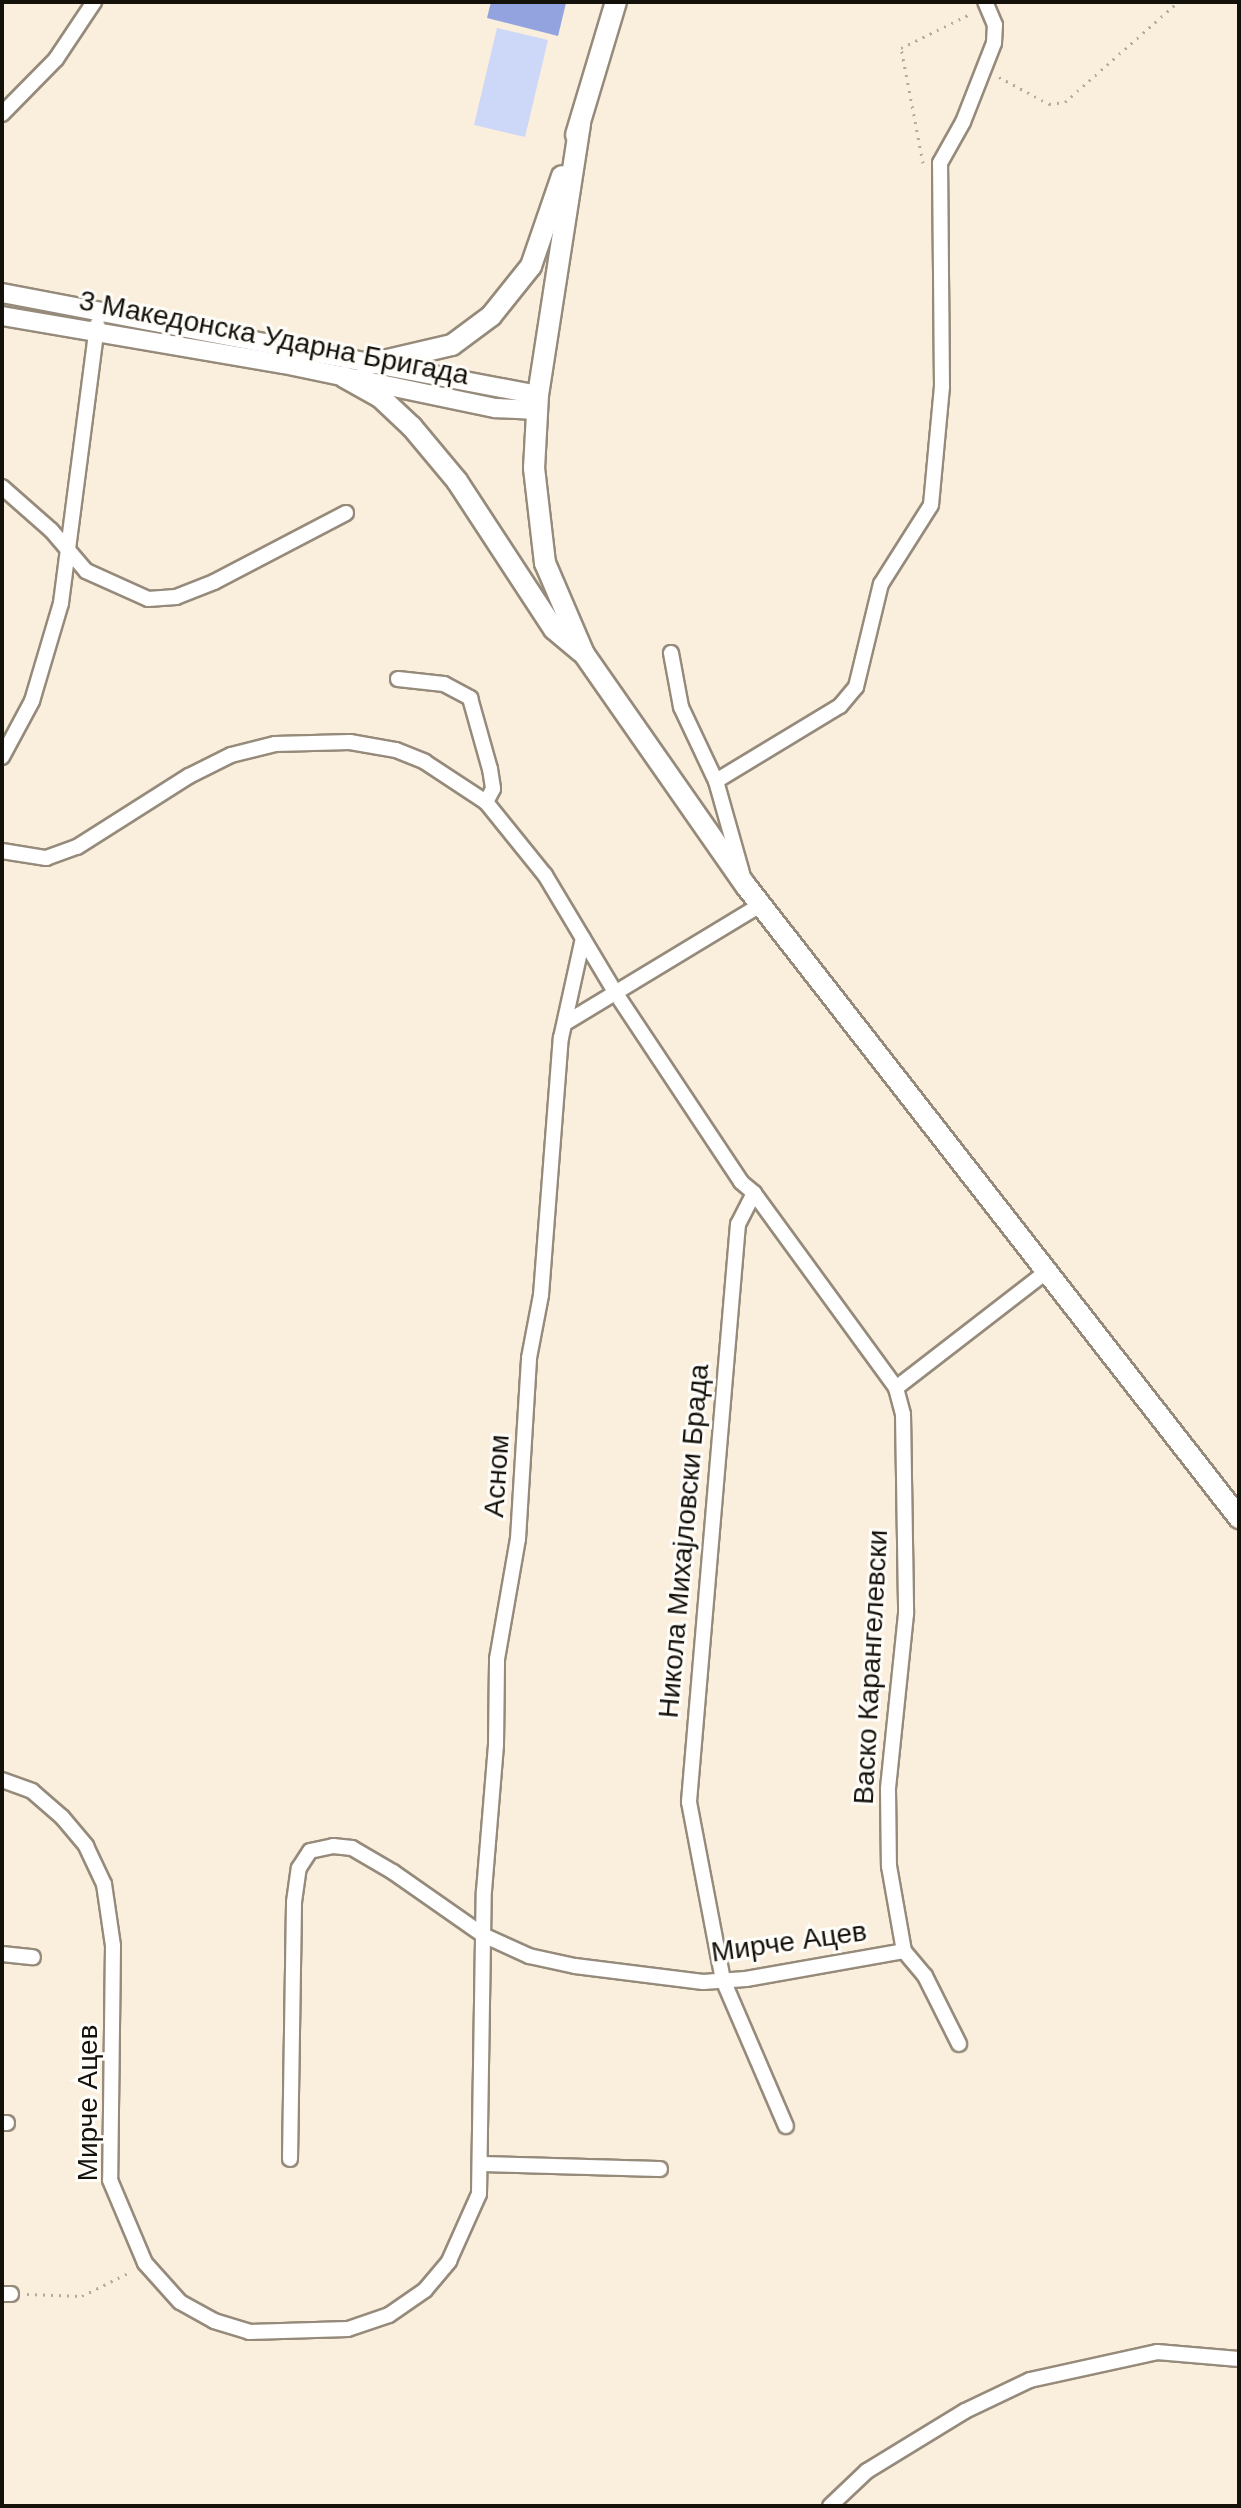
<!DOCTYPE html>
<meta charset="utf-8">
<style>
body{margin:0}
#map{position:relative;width:1241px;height:2508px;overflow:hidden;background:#faeedd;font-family:Arial,sans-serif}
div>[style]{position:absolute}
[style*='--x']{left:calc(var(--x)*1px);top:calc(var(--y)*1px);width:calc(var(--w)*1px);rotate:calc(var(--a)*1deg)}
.green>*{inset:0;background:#cdd8f9}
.water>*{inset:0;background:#92a3df}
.path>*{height:3px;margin-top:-1.5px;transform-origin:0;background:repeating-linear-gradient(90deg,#b4aa9d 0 2px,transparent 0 8px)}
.roads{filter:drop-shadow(2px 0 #968b7b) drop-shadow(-2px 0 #968b7b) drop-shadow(0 2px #968b7b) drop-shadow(0 -2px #968b7b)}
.minor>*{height:14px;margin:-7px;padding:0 7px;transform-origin:7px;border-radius:7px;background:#fff}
.tertiary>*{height:18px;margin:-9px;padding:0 9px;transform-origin:9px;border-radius:9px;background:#fff}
.secondary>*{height:20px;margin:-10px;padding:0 10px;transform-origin:10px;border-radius:10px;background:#fff}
span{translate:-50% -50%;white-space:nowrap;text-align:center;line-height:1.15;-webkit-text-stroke:6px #fffdf9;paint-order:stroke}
.street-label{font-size:28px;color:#14100a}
.frame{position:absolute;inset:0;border:4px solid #14100a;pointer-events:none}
</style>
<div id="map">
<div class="green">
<div style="clip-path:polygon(497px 28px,548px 40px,525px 137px,474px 125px)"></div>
</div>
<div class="water">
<div style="clip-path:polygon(491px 2px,564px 2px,566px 3px,558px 36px,487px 18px)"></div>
</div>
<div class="path">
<div style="--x:999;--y:77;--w:57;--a:28.4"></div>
<div style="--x:1049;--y:104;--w:16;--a:-7"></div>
<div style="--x:1065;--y:102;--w:151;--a:-41.5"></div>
<div style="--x:923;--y:163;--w:117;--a:-100.8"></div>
<div style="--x:901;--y:48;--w:79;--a:-26.2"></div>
<div style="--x:27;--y:2294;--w:55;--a:2.1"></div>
<div style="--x:82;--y:2296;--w:54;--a:-26.6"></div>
</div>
<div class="roads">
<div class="minor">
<div style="--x:2;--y:114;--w:77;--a:-45.5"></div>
<div style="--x:56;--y:59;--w:69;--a:-56.3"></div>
<div style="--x:2;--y:487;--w:65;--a:41.3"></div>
<div style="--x:51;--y:530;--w:54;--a:49.5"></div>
<div style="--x:86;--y:571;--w:68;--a:24.3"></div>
<div style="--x:148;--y:599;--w:28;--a:-4"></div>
<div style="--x:176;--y:597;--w:41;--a:-21.5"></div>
<div style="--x:214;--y:582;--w:149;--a:-27.6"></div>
<div style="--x:671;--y:653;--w:55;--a:79.5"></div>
<div style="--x:681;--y:707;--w:82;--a:64.7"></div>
<div style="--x:716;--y:781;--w:96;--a:74.2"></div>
<div style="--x:398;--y:679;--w:46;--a:6.2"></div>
<div style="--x:444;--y:684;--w:30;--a:28"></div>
<div style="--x:470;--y:698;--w:74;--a:74.3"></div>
<div style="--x:490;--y:769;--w:20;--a:81"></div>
<div style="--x:493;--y:789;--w:15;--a:118"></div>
<div style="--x:2;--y:757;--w:64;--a:-61.8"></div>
<div style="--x:32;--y:701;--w:102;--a:-73.5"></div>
<div style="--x:61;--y:603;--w:281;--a:-82.6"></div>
<div style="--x:716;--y:781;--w:145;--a:-31.2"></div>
<div style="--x:840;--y:706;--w:25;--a:-50"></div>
<div style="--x:856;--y:687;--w:106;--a:-76.4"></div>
<div style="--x:881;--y:584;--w:93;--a:-57.7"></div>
<div style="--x:931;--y:505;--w:119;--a:-84.7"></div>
<div style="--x:942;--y:387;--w:224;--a:-90.5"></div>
<div style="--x:940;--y:163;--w:47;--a:-60.7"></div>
<div style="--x:963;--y:122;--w:85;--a:-68.6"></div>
<div style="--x:994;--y:43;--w:18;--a:-87"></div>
<div style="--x:995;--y:25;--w:25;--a:-113"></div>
<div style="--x:2;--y:851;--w:45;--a:9"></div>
<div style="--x:46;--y:858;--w:33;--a:-20"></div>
<div style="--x:77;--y:847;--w:133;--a:-32.4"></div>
<div style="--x:189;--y:776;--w:47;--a:-26.6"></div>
<div style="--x:231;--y:755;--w:45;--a:-14"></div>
<div style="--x:275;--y:744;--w:75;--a:-1.5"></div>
<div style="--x:350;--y:742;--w:47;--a:9.9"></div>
<div style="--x:396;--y:750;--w:31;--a:22"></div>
<div style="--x:425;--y:762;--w:73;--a:33.3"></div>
<div style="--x:486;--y:802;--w:94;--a:51.1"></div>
<div style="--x:545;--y:875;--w:136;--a:59.1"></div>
<div style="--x:615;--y:992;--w:228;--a:56.4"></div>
<div style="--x:741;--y:1182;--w:17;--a:40"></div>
<div style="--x:754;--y:1193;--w:35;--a:117"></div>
<div style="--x:738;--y:1224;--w:580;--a:94.85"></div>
<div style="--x:689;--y:1802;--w:181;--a:79.2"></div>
<div style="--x:723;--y:1980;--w:159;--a:66.7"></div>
<div style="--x:567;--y:1022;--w:226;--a:-31.2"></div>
<div style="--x:754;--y:1193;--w:241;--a:53.9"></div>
<div style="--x:896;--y:1388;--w:27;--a:75"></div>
<div style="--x:903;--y:1414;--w:200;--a:89.1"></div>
<div style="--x:906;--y:1614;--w:176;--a:95.9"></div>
<div style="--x:888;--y:1789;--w:77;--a:89.3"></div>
<div style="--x:889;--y:1866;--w:86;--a:80"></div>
<div style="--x:896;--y:1388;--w:190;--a:-37.7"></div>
<div style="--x:2;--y:1780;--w:32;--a:20"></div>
<div style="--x:32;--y:1791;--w:40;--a:41"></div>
<div style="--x:62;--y:1817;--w:38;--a:50"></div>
<div style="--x:86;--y:1846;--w:42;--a:64.7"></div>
<div style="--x:104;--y:1884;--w:63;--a:81.7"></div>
<div style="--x:113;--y:1946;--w:234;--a:90.7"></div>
<div style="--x:110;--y:2180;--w:90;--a:67.1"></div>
<div style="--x:145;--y:2263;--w:52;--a:48.1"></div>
<div style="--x:180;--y:2302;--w:39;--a:29"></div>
<div style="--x:214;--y:2321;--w:37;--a:17"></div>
<div style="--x:249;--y:2332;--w:99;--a:-1.7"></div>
<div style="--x:348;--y:2329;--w:43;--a:-18.9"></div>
<div style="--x:389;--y:2315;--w:44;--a:-34.8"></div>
<div style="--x:425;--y:2290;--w:38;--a:-50"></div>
<div style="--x:449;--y:2261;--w:73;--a:-65.9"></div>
<div style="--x:479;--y:2194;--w:303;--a:-89.1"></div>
<div style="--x:484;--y:1891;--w:146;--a:-85.3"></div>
<div style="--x:496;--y:1745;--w:86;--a:-89.3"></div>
<div style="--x:497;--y:1659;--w:122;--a:-80.1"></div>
<div style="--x:518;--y:1539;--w:181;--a:-86.5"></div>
<div style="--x:529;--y:1358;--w:64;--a:-79.2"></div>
<div style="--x:541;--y:1295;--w:258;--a:-85.6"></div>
<div style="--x:561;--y:1038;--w:102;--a:-77.6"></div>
<div style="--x:2;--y:1954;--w:31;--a:6"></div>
<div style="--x:2;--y:2123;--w:5;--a:0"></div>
<div style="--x:290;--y:2159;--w:257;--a:-89.1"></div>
<div style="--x:294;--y:1902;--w:34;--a:-82"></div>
<div style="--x:299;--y:1868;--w:20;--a:-57"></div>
<div style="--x:310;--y:1851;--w:24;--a:-12"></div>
<div style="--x:333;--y:1846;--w:19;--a:6"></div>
<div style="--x:352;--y:1848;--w:48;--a:30.3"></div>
<div style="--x:393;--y:1872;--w:110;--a:35"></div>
<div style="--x:483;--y:1935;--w:51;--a:24.5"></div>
<div style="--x:529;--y:1956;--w:47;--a:12.3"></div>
<div style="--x:575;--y:1966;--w:129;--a:7.1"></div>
<div style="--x:703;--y:1982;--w:43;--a:-4"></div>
<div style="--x:746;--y:1979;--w:160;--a:-10"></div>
<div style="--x:904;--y:1951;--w:33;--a:50"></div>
<div style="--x:925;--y:1976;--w:76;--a:63.4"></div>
<div style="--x:481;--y:2164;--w:179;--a:1.6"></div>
<div style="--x:2;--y:2294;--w:9;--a:0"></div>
<div style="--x:830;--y:2506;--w:51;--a:-43.4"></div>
<div style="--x:867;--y:2471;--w:115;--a:-31.5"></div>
<div style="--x:965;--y:2411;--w:72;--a:-25.5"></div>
<div style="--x:1030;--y:2380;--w:130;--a:-12.4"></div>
<div style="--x:1157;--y:2352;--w:82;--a:4.9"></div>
</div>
<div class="tertiary">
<div style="--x:2;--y:293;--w:546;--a:10.77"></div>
<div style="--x:2;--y:316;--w:286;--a:9.7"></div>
<div style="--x:284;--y:364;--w:216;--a:11.8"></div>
<div style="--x:495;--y:408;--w:42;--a:2.7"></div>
</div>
<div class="secondary">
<div style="--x:580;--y:124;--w:274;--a:98.8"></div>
<div style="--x:538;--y:395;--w:73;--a:93.1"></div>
<div style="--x:534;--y:468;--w:96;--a:83.4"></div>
<div style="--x:545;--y:563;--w:99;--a:66.8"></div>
<div style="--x:584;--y:654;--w:283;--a:55.1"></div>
<div style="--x:746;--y:886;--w:802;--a:52.04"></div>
<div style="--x:576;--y:135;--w:139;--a:-73.3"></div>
<div style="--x:366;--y:365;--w:88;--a:-13.1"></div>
<div style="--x:452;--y:345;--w:49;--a:-36.6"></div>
<div style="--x:491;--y:316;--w:64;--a:-51.3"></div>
<div style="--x:531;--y:266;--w:95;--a:-71"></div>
<div style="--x:344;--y:377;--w:41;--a:29.1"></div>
<div style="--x:380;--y:397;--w:44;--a:43.2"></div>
<div style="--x:412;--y:427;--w:70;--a:50.2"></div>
<div style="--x:457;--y:481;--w:177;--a:56.8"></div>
<div style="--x:554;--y:629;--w:35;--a:40"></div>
</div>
</div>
<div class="street-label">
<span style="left:274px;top:338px;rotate:11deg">3 Македонска Ударна Бригада</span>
<span style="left:497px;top:1476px;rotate:-86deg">Асном</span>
<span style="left:684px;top:1541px;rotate:-85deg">Никола Михајловски Брада</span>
<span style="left:871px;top:1667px;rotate:-87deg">Васко Карангелевски</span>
<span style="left:789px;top:1942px;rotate:-8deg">Мирче Ацев</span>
<span style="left:88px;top:2103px;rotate:-90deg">Мирче Ацев</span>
</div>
<div class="frame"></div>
</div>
